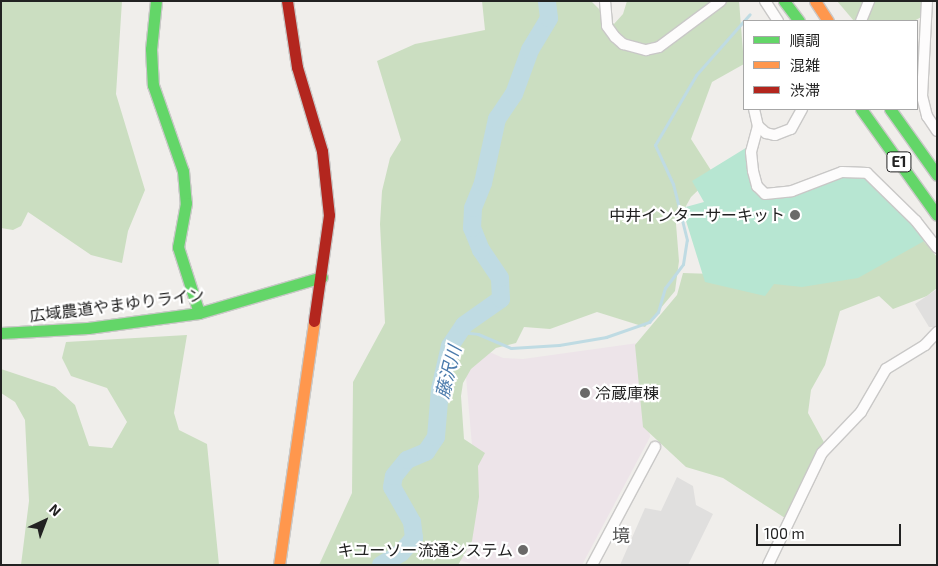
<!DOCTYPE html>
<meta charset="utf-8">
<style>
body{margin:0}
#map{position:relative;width:938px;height:566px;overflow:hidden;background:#f0eeeb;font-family:"Exo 2","Noto Sans JP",sans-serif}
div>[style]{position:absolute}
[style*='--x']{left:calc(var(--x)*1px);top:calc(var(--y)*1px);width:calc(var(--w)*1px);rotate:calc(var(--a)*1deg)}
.industrial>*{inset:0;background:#ede4e9}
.forest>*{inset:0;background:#cbdec1}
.pitch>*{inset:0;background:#b7e6d2}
.parking>*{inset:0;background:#e0dfde}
.stream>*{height:3px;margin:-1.5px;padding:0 1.5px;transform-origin:1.5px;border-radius:1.5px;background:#bfdbe3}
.river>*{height:18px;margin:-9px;padding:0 9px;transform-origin:9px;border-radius:9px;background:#bfdbe3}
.roads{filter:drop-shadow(1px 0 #c9c8c7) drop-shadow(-1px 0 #c9c8c7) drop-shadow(0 1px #c9c8c7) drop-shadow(0 -1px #c9c8c7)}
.street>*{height:10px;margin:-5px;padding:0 5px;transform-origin:5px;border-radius:5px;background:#fdfcfc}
.fast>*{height:11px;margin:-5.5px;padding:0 5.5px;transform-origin:5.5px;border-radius:5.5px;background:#63d668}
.slow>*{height:11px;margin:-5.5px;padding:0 5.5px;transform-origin:5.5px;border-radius:5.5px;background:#ff974d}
.jam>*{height:11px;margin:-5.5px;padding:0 5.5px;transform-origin:5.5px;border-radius:5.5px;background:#b3261e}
.dots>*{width:14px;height:14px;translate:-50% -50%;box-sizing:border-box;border:2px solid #fff;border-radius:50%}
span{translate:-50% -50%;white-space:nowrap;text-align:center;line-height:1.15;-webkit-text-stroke:4.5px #fff;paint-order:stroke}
.shield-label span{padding:1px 4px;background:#fff;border:1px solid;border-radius:4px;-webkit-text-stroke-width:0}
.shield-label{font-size:15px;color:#222;font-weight:700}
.poi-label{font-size:16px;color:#222}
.right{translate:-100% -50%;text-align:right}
.left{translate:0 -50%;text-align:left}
.street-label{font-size:16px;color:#222}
.water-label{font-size:18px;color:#4a7aab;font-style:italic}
.neighbourhood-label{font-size:18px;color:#555}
.frame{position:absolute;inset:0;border:2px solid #222;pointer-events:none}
.legend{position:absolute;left:743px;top:20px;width:175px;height:90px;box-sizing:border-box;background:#fff;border:1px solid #a7a7a7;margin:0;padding:6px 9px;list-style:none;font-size:15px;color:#222}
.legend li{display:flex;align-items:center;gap:10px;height:25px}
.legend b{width:25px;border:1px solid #a7a7a7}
.north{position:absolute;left:20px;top:496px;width:50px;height:50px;-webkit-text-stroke:4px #fff;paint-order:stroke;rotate:43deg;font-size:14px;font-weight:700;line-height:20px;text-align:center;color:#222}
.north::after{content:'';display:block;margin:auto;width:18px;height:22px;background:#222;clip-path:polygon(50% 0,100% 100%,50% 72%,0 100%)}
.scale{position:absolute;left:756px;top:524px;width:145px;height:22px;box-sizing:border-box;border:2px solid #222;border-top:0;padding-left:6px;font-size:15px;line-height:18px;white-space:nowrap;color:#222;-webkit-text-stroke:4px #fff;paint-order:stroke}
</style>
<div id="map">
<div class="industrial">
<div style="clip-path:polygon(638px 343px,650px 437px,582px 565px,476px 565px,448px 557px,473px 457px,465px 365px,485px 350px,503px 358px,523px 359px)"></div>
</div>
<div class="forest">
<div style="clip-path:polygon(1px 1px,122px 1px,116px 94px,145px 190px,128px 231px,122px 263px,91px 255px,28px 212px,21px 226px,13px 230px,1px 228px)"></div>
<div style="clip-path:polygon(482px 1px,591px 1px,614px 24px,623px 14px,627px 1px,739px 1px,744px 64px,712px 82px,691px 139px,714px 175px,691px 197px,676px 224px,679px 261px,675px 291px,645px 327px,597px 312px,550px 329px,524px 327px,516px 343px,496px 348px,471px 369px,463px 383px,461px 396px,464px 439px,485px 453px,478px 466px,479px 497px,472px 541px,458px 565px,319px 565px,352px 493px,353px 382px,385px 323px,380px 224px,382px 191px,390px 158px,401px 140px,377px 61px,415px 44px,485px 30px)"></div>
<div style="clip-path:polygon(837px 1px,926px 1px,925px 15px,914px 21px,854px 21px)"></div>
<div style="clip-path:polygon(916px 232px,937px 257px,937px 288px,927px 296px,893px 309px,879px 296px,840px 311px,825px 365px,811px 390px,808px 413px,826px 446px,785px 518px,723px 478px,686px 467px,643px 427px,635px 345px,677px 295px,683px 273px,743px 275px)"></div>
<div style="clip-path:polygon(187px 335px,174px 413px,179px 430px,207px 444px,219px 565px,21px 565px,29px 501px,25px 420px,15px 402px,1px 393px,1px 369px,55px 387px,75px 405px,89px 446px,112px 448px,127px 422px,107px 388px,71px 376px,62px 358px,66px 342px)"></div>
</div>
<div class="pitch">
<div style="clip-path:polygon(749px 146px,753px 183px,763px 200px,814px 189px,843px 176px,869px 178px,926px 240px,858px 278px,802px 287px,774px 284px,765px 296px,705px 282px,682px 208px,704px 202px,692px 181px)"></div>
</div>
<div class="parking">
<div style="clip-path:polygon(937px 289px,937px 327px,929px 327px,915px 304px)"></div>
<div style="clip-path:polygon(677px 477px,693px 486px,696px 505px,713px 514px,688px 565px,620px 565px,645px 508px,661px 511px)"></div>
</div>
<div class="stream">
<div style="--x:460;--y:332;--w:18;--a:6"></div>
<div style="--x:478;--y:334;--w:36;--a:23"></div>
<div style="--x:511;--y:348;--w:48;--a:-3.6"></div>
<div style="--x:559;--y:345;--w:48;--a:-9.7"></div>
<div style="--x:606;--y:337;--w:46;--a:-19.2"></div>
<div style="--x:649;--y:322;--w:13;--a:-48"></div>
<div style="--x:658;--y:312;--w:25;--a:-74"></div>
<div style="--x:665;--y:288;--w:30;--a:-53"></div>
<div style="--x:683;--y:264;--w:24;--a:-81"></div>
<div style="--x:687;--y:240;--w:58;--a:-104"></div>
<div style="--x:673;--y:184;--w:43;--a:-114.8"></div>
<div style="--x:655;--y:145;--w:81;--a:-59.6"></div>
<div style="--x:696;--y:75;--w:81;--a:-48.5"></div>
</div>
<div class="river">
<div style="--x:381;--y:565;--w:23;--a:-31"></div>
<div style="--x:401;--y:553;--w:20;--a:-49"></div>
<div style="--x:414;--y:538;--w:16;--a:-97"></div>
<div style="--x:412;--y:522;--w:40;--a:-119.7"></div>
<div style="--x:392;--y:487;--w:11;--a:-80"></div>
<div style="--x:394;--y:476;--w:21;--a:-51"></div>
<div style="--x:407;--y:460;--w:21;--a:-23"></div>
<div style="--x:426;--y:452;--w:18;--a:-56"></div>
<div style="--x:436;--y:437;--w:48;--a:-85.2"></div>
<div style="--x:440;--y:389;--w:44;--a:-76.9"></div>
<div style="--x:450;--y:346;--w:25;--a:-56"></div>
<div style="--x:464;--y:325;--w:45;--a:-35.1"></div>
<div style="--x:501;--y:299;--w:21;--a:-93"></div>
<div style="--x:500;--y:278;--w:34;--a:-124"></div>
<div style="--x:481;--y:250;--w:24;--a:-112"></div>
<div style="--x:472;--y:228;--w:20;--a:-87"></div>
<div style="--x:473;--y:208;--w:27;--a:-68"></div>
<div style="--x:483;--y:183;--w:66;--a:-77.7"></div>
<div style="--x:497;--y:119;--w:30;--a:-56"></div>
<div style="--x:514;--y:94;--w:47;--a:-70"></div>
<div style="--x:530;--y:50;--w:37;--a:-59"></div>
<div style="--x:549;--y:18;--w:17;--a:-97"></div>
</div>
<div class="roads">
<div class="street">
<div style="--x:605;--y:1;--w:25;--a:85"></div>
<div style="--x:607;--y:26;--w:14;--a:54"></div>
<div style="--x:615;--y:37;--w:11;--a:41"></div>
<div style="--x:623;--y:44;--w:24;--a:15"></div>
<div style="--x:646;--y:50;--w:13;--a:-13"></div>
<div style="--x:659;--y:47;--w:77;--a:-36.6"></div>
<div style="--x:765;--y:1;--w:24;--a:57"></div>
<div style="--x:927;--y:1;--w:95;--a:93"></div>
<div style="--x:922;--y:96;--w:21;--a:76"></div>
<div style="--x:927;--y:116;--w:18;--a:56"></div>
<div style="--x:861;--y:21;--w:22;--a:-68"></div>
<div style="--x:754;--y:109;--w:17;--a:77"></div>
<div style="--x:758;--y:126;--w:11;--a:41"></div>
<div style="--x:766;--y:133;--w:9;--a:13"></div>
<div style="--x:775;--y:135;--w:17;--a:-21"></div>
<div style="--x:791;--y:129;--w:23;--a:-61"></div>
<div style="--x:758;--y:126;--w:27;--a:105"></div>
<div style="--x:751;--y:152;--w:19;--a:84"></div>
<div style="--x:753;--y:171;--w:16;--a:75"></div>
<div style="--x:757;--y:186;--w:11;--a:45"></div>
<div style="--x:765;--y:194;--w:27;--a:-6"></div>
<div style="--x:792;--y:191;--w:53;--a:-20.8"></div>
<div style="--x:842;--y:172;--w:25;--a:2"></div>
<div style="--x:867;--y:173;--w:69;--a:44.4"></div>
<div style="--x:916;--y:221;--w:34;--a:52"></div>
<div style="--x:592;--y:565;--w:134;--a:-61.9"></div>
<div style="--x:768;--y:565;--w:124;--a:-64.3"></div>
<div style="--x:822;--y:453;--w:57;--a:-46.4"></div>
<div style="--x:861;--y:412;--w:50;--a:-59.8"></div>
<div style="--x:886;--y:369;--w:46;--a:-31.6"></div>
<div style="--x:925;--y:345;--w:18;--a:-47"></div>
</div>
<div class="fast">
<div style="--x:156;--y:1;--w:48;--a:95.9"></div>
<div style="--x:151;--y:49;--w:36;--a:87"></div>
<div style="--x:153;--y:85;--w:91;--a:70.8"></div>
<div style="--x:183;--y:171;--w:32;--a:85"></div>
<div style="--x:186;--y:203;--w:45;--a:100.3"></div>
<div style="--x:178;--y:247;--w:69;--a:72.3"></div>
<div style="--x:784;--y:1;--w:25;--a:53"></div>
<div style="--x:861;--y:109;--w:130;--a:54.4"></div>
<div style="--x:890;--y:109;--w:81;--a:54.5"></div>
<div style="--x:1;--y:333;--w:87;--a:-3.3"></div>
<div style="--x:88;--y:328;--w:112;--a:-7.7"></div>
<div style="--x:199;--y:313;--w:128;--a:-16.3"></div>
</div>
<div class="slow">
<div style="--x:815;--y:1;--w:24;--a:57"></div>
<div style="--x:279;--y:565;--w:246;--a:-81.8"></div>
</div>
<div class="jam">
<div style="--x:287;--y:1;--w:67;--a:81.4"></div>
<div style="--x:297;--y:67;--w:88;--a:73.4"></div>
<div style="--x:322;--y:151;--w:64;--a:83.8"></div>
<div style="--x:329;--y:215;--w:107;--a:98.1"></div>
</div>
</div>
<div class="dots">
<div style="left:795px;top:215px;background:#6a6968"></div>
<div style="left:585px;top:393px;background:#6a6968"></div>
<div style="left:523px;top:550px;background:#6a6968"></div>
</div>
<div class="shield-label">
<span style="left:899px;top:162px">E1</span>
</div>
<div class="poi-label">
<span class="right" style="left:785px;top:215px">中井インターサーキット</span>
<span class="left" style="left:595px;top:393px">冷蔵庫棟</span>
<span class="right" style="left:513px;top:550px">キユーソー流通システム</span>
</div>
<div class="street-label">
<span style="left:117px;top:305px;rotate:-7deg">広域農道やまゆりライン</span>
</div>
<div class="water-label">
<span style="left:448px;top:372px;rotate:-76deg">藤沢川</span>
</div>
<div class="neighbourhood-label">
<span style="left:621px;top:535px">境</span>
</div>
<div class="frame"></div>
<ul class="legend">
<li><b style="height:6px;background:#63d668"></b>順調</li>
<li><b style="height:6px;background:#ff974d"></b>混雑</li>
<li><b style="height:6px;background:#b3261e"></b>渋滞</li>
</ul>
<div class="north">N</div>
<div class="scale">100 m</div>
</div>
